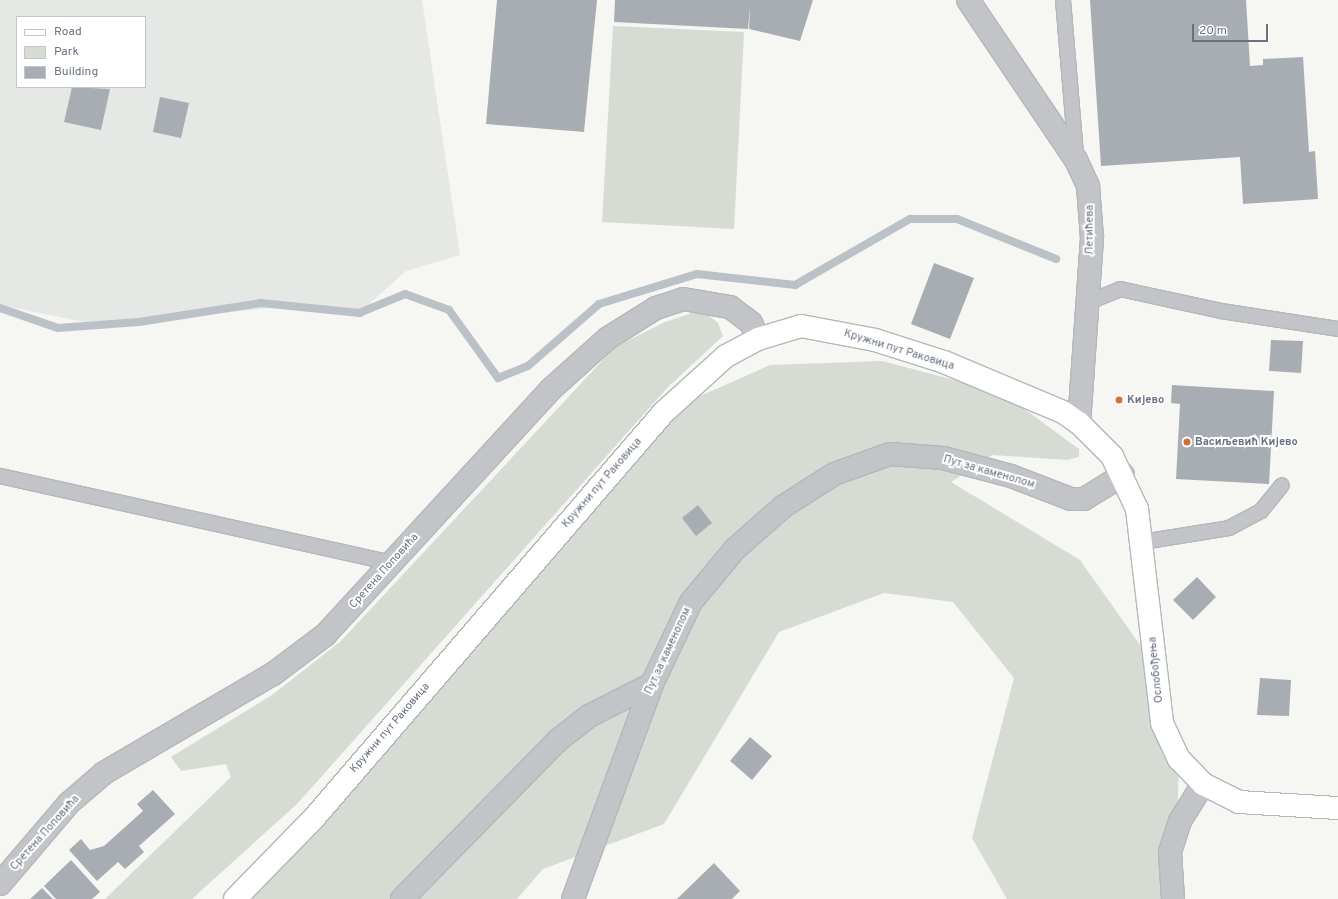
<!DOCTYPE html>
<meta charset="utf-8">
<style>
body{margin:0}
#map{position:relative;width:1338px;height:899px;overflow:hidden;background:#f6f6f3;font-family:Overpass,sans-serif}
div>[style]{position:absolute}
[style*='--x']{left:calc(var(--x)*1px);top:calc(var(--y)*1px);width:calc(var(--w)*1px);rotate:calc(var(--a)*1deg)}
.built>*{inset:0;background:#e6e8e6}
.green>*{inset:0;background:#d6dcd4}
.stream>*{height:8px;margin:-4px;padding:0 4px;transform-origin:4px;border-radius:4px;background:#bac2c7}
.building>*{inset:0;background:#a8adb4}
.roads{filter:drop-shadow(1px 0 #b4b7bc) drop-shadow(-1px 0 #b4b7bc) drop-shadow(0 1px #b4b7bc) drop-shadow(0 -1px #b4b7bc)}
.service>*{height:14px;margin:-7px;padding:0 7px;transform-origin:7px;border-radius:7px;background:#c2c4c8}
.minor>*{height:22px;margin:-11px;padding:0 11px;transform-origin:11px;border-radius:11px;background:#c2c4c8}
.tertiary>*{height:22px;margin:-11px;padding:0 11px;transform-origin:11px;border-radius:11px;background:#c2c4c8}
.secondary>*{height:22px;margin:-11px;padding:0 11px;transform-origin:11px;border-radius:11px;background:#fff}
.dots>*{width:11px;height:11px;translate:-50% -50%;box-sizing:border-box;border:2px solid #fff;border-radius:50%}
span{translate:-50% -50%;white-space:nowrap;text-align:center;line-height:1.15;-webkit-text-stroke:4px #fff;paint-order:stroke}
.street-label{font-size:11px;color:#687281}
.poi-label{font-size:11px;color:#687281;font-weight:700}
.left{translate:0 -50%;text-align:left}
.legend{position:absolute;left:16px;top:16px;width:130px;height:72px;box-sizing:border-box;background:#fff;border:1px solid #c3c7cd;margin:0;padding:5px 7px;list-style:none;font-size:12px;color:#687281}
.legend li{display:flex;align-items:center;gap:8px;height:20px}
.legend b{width:20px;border:1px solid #c3c7cd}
.scale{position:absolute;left:1192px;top:24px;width:76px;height:18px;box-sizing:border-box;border:2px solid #687281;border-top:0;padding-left:5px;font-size:12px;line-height:14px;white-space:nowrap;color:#687281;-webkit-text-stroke:3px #fff;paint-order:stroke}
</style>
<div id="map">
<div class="built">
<div style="clip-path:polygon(evenodd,0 0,422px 0,460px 255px,406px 271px,359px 313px,290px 306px,100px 325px,0 305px,0 0,17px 17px,145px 17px,145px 87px,17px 87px,17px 17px)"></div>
</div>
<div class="green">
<div style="clip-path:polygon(613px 26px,744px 32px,734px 229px,602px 222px)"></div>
<div style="clip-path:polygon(692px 313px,707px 314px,718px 323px,723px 336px,667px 388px,298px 803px,192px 899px,105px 899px,231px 777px,226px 764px,181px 771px,171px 757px,272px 695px,341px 641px,615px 347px,665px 322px)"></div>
<div style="clip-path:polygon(882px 361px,966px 383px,1023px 408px,1079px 449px,1079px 457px,1067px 460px,992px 455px,951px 482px,1080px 560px,1155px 666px,1179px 759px,1175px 899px,1007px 899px,972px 838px,1014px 678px,953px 602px,884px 593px,779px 632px,664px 824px,543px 869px,517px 899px,235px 899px,664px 412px,770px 365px)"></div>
</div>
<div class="stream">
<div style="--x:0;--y:308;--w:61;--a:19"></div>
<div style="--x:58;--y:328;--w:81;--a:-4.2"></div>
<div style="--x:139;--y:322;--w:123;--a:-8.9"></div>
<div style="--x:261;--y:303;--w:99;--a:5.8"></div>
<div style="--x:359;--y:313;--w:50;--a:-22.4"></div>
<div style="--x:405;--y:294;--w:47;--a:20"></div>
<div style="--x:449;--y:310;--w:84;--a:54.2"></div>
<div style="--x:498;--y:378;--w:32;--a:-22"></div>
<div style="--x:528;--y:366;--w:94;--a:-41.1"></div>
<div style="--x:599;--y:304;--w:102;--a:-17"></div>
<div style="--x:697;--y:274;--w:99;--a:6.4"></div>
<div style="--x:795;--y:285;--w:133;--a:-29.9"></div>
<div style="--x:910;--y:219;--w:47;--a:0"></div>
<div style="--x:957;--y:219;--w:107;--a:22"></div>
</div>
<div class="building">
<div style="clip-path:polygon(497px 0,597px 0,584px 132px,486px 124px)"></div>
<div style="clip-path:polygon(615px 0,813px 0,800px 41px,749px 29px,750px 6px,748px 29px,614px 22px)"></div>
<div style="clip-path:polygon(1090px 0,1246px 0,1250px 66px,1263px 65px,1263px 59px,1303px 57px,1309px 152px,1315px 151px,1318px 199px,1243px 204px,1240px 157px,1101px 166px)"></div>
<div style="clip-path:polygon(72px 87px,110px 89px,101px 130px,64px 122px)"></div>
<div style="clip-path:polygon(160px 97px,189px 103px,181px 138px,153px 132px)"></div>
<div style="clip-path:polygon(934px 263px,974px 278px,950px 339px,911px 324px)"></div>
<div style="clip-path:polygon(1271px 340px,1303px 341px,1301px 373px,1269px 371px)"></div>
<div style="clip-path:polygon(1172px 385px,1274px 391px,1269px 484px,1176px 479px,1180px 404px,1171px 403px)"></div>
<div style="clip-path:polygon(698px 505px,712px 523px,696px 536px,682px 518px)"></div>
<div style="clip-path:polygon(1197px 577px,1216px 597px,1193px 620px,1173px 600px)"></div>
<div style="clip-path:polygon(1260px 678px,1291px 680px,1289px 716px,1257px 715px)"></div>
<div style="clip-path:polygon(750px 737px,772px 756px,752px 780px,730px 761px)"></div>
<div style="clip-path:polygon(153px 790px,175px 814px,139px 846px,144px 852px,125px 869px,118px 862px,97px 881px,69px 850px,81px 839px,90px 850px,104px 846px,143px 811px,137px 804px)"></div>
<div style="clip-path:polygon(71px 860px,100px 892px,92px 899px,56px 899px,44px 886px)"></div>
<div style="clip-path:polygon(714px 863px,740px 891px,732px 899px,677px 899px)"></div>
<div style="clip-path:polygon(42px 888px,53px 899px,30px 899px)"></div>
</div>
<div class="roads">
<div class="service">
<div style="--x:1063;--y:0;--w:157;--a:85.2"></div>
<div style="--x:1086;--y:303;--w:37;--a:-22"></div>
<div style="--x:1120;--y:289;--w:103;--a:12.3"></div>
<div style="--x:1221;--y:311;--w:118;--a:8.7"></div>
<div style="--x:0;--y:476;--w:401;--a:12.5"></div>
<div style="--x:1142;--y:542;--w:88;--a:-9.1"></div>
<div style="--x:1229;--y:528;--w:36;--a:-28"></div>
<div style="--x:1261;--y:511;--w:33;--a:-51"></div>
</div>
<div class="minor">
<div style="--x:968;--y:0;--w:193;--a:56"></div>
<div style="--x:1076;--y:160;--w:29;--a:65"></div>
<div style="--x:1088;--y:186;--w:52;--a:85.6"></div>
<div style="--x:1092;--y:238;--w:185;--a:94"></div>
<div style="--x:402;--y:899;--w:221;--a:-45.5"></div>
<div style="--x:557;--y:741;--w:41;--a:-38"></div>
<div style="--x:589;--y:716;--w:71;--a:-26.9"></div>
<div style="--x:573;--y:899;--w:229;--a:-69.8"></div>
<div style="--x:652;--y:684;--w:91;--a:-64.6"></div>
<div style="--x:691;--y:602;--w:69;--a:-50.3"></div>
<div style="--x:735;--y:549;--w:65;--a:-41.3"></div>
<div style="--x:784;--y:506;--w:59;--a:-32.6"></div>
<div style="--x:834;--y:474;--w:59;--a:-19.7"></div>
<div style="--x:890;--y:454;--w:53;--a:4.3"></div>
<div style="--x:943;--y:458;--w:70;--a:14.8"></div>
<div style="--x:1011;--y:476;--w:64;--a:21"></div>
<div style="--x:1071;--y:499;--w:13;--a:0"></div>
<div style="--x:1084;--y:499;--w:46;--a:-31.6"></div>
<div style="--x:1173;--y:899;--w:47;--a:-93.7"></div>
<div style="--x:1170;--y:852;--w:33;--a:-72"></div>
<div style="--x:1180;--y:821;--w:44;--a:-58.1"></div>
</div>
<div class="tertiary">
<div style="--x:0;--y:884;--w:106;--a:-49.6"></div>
<div style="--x:69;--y:803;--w:46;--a:-40.6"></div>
<div style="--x:104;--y:773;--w:196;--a:-30.4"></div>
<div style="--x:273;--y:674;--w:65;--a:-36.9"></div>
<div style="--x:325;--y:635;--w:333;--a:-47.4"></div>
<div style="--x:550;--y:390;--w:78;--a:-41.9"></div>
<div style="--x:608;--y:338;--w:57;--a:-32"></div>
<div style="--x:656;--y:308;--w:28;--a:-18"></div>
<div style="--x:683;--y:299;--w:48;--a:9.7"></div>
<div style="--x:730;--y:307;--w:26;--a:37"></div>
<div style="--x:751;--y:323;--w:17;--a:66"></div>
</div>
<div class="secondary">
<div style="--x:235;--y:899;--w:113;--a:-45.7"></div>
<div style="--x:314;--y:818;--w:536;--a:-49.24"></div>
<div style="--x:664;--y:412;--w:84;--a:-42.1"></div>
<div style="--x:726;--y:356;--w:36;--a:-28"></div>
<div style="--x:758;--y:339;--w:45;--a:-16.8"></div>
<div style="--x:801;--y:326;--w:75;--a:10.7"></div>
<div style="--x:875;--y:340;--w:72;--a:17.7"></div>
<div style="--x:944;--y:362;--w:129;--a:22.8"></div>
<div style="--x:1063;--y:412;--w:19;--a:35"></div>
<div style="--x:1079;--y:423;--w:47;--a:45"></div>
<div style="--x:1112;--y:456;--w:59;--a:64.7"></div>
<div style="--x:1137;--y:509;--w:215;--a:83.3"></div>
<div style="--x:1162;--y:723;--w:40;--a:65"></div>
<div style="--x:1179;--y:759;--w:35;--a:46"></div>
<div style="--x:1203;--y:784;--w:40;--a:26.6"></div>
<div style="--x:1239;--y:802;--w:99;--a:3.5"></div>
</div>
</div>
<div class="dots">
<div style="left:1119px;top:400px;background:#d47035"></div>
<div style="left:1187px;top:442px;background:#d47035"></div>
</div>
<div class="street-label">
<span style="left:1090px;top:230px;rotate:-90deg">Летићева</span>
<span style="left:899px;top:350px;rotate:17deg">Кружни пут Раковица</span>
<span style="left:989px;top:472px;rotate:16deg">Пут за каменолом</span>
<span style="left:602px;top:483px;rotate:-49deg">Кружни пут Раковица</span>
<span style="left:384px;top:571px;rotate:-48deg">Сретена Поповића</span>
<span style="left:668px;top:651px;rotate:-65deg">Пут за каменолом</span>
<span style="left:1156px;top:670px;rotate:-96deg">Ослобођења</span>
<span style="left:390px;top:728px;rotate:-49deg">Кружни пут Раковица</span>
<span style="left:45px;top:833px;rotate:-48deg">Сретена Поповића</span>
</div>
<div class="poi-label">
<span class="left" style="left:1127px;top:400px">Кијево</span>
<span class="left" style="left:1195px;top:442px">Васиљевић Кијево</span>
</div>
<ul class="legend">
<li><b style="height:5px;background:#fff"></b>Road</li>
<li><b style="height:11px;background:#d6dcd4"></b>Park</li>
<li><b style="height:11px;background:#a8adb4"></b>Building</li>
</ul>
<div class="scale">20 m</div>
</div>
